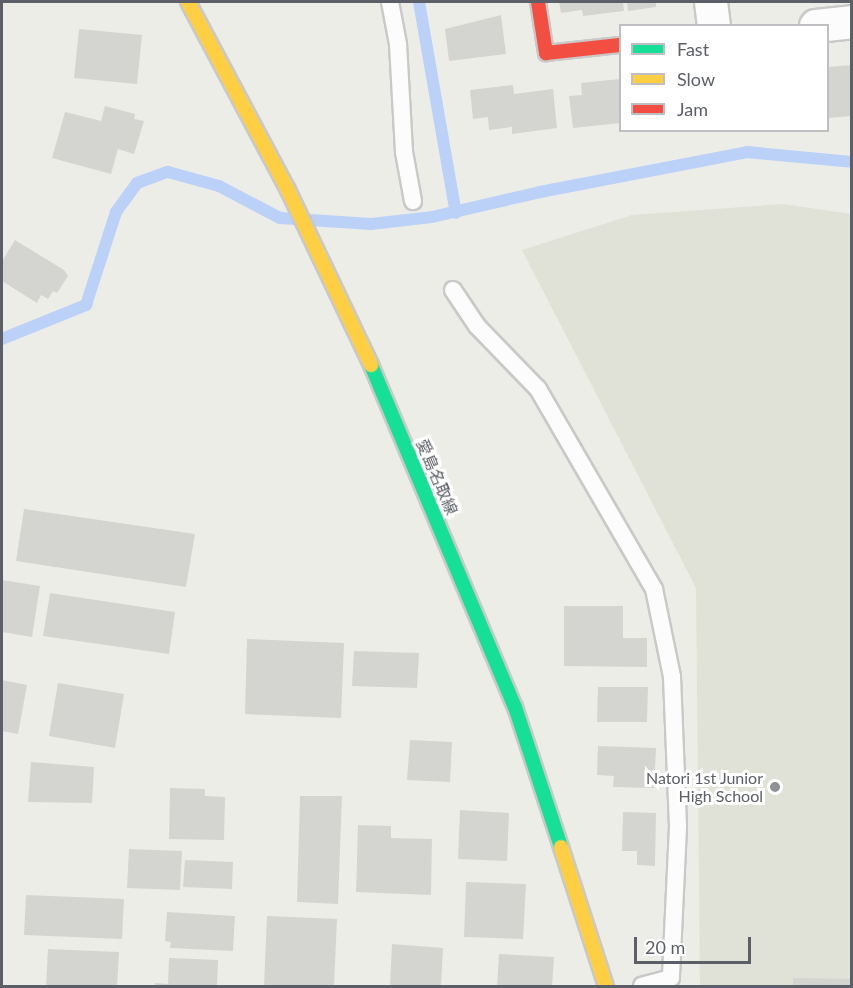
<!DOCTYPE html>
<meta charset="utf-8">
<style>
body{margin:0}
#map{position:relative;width:853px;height:988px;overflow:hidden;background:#edede8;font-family:Lato,"Noto Sans JP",sans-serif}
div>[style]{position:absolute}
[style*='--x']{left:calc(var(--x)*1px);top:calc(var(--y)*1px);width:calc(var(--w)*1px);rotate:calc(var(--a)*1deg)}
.education>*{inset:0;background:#e0e1d7}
.stream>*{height:12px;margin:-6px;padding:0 6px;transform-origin:6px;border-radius:6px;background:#bbd1f8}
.building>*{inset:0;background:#d4d4d1}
.roads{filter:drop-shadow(2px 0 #c9c9c9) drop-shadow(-2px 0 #c9c9c9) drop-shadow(0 2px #c9c9c9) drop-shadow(0 -2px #c9c9c9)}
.lane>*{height:16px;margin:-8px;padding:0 8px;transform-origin:8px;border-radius:8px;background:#fcfcfc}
.street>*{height:32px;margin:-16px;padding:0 16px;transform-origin:16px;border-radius:16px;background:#fcfcfc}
.fast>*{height:14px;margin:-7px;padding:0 7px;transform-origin:7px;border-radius:7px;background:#16e098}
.slow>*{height:14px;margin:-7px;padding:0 7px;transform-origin:7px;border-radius:7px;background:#ffcf43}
.jam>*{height:14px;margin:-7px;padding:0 7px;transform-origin:7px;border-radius:7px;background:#f24e42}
.dots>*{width:16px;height:16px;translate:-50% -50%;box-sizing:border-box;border:3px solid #fff;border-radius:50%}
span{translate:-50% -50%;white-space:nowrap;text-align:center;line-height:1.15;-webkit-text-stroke:6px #fff;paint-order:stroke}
.street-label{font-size:16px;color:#5c5f67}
.poi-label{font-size:16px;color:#5c5f67}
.right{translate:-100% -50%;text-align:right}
.frame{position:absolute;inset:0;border:3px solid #5c5f67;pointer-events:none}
.legend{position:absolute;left:619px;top:24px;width:210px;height:108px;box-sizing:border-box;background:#fff;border:2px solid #bebfc2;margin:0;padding:8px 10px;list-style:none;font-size:18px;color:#5c5f67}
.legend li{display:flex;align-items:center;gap:12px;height:30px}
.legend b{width:30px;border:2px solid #bebfc2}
.scale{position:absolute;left:634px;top:937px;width:117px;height:27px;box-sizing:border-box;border:3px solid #5c5f67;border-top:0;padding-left:8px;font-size:18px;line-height:21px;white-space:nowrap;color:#5c5f67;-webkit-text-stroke:4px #fff;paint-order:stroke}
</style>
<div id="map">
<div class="education">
<div style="clip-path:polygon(783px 204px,851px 214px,851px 986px,700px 986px,696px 588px,522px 250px,632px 215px)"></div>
</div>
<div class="stream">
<div style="--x:419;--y:2;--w:214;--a:80.1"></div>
<div style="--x:2;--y:339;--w:91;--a:-22"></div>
<div style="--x:86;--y:305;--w:98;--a:-72.1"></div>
<div style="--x:116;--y:212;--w:36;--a:-54"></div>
<div style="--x:137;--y:183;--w:33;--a:-20"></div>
<div style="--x:168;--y:172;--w:53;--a:15.4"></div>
<div style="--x:219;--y:186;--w:69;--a:27.7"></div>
<div style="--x:280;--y:218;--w:91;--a:3.8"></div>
<div style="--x:371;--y:224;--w:61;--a:-6.5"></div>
<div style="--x:432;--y:217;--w:111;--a:-13"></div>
<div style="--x:540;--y:192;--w:211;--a:-10.9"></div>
<div style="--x:747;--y:152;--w:105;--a:5.4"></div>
</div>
<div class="building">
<div style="clip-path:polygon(559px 2px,623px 2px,624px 11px,583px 16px,582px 10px,561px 13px)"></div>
<div style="clip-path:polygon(627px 2px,656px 2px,656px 7px,628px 11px)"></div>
<div style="clip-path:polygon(501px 15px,506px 54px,449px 61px,445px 29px)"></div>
<div style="clip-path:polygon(79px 29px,142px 35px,137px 84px,74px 78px)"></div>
<div style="clip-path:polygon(852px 65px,852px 116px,828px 118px,828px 67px)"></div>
<div style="clip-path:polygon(620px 79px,620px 123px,573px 128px,569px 96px,582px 95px,581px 83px)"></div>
<div style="clip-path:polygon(513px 85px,514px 94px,553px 89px,557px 128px,512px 134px,512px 127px,489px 130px,488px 117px,473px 119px,470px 90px)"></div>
<div style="clip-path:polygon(105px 106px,135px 114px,134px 119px,144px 121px,134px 154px,118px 149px,111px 174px,52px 158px,65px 112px,101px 121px)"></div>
<div style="clip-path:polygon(15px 240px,64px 270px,68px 276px,57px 293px,53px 291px,48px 299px,41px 295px,37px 303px,2px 281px,2px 261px)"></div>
<div style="clip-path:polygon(24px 509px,195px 534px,186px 587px,16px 561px)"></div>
<div style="clip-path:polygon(2px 580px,40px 586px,32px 637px,2px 632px)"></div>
<div style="clip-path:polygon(50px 593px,175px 612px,169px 654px,43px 636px)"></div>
<div style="clip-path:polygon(564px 606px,623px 606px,623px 638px,647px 638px,647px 667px,564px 666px)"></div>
<div style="clip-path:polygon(247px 639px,344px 643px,341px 718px,245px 714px)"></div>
<div style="clip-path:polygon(354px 651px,419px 653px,417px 688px,352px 686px)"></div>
<div style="clip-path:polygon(2px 680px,27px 685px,18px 734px,2px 731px)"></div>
<div style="clip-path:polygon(58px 683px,124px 694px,115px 748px,49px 736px)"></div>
<div style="clip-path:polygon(598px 687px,648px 687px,647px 722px,597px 722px)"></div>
<div style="clip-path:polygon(410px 740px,452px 742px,450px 782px,407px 780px)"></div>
<div style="clip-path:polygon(598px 746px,656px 748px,654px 788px,613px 787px,614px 776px,597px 775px)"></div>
<div style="clip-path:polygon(31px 762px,94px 767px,92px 803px,28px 802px)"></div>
<div style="clip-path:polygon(170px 788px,205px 789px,205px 796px,225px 797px,224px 840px,169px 839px)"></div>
<div style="clip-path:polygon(300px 796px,342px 796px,338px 904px,297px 902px)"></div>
<div style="clip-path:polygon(460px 810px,509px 813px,507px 861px,458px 859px)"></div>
<div style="clip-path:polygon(623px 812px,656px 813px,655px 866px,637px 865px,637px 851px,622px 851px)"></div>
<div style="clip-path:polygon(358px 825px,391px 826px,391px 838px,432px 839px,431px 895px,356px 892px)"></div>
<div style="clip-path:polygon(129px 849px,182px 851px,180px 890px,127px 888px)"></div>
<div style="clip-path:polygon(185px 860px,233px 862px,232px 889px,183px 887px)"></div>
<div style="clip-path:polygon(466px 882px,526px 884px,523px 939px,464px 937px)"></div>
<div style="clip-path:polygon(26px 895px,124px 899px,122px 939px,24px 935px)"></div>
<div style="clip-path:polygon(167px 912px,235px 916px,233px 951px,170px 948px,171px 942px,165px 941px)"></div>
<div style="clip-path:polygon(267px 916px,337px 919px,334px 986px,264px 986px)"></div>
<div style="clip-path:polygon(392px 944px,443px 948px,441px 986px,390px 986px)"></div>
<div style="clip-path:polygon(48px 949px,119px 952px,117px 986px,46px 986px)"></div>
<div style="clip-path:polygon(499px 954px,554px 957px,552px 986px,497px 986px)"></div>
<div style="clip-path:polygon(169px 958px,218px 960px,217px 986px,155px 986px,155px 983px,168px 984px)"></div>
<div style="clip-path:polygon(793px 978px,852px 979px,852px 986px,793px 986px)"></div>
</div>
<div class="roads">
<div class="lane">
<div style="--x:390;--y:2;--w:43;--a:79.2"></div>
<div style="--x:398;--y:44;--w:108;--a:86.8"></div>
<div style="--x:404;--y:152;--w:50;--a:79.6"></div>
<div style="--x:453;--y:290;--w:43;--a:56.3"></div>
<div style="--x:477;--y:326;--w:88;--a:45.9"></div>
<div style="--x:538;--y:389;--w:231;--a:59.9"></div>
<div style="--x:654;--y:589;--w:90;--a:78.4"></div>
<div style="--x:672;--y:677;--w:150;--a:87.7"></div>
<div style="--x:678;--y:827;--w:151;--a:92.7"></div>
<div style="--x:671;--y:978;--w:30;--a:165"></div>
</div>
<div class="street">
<div style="--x:711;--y:2;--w:24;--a:83"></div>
<div style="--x:816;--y:26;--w:36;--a:-6"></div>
</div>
<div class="fast">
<div style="--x:371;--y:365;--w:371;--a:67.2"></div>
<div style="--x:515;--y:707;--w:147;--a:71.8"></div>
</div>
<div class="slow">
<div style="--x:188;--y:2;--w:213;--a:62"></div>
<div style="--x:288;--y:190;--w:194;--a:64.6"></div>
<div style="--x:561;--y:847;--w:146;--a:72.1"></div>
</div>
<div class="jam">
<div style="--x:538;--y:2;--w:52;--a:81.1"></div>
<div style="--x:546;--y:53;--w:74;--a:-6.2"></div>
</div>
</div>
<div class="dots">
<div style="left:775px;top:787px;background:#8f9194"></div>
</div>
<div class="street-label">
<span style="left:437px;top:477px;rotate:67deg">愛島名取線</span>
</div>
<div class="poi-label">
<span class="right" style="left:763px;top:787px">Natori 1st Junior<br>High School</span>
</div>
<div class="frame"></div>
<ul class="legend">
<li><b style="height:8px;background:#16e098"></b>Fast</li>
<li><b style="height:8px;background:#ffcf43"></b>Slow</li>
<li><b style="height:8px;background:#f24e42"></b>Jam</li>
</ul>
<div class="scale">20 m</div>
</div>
